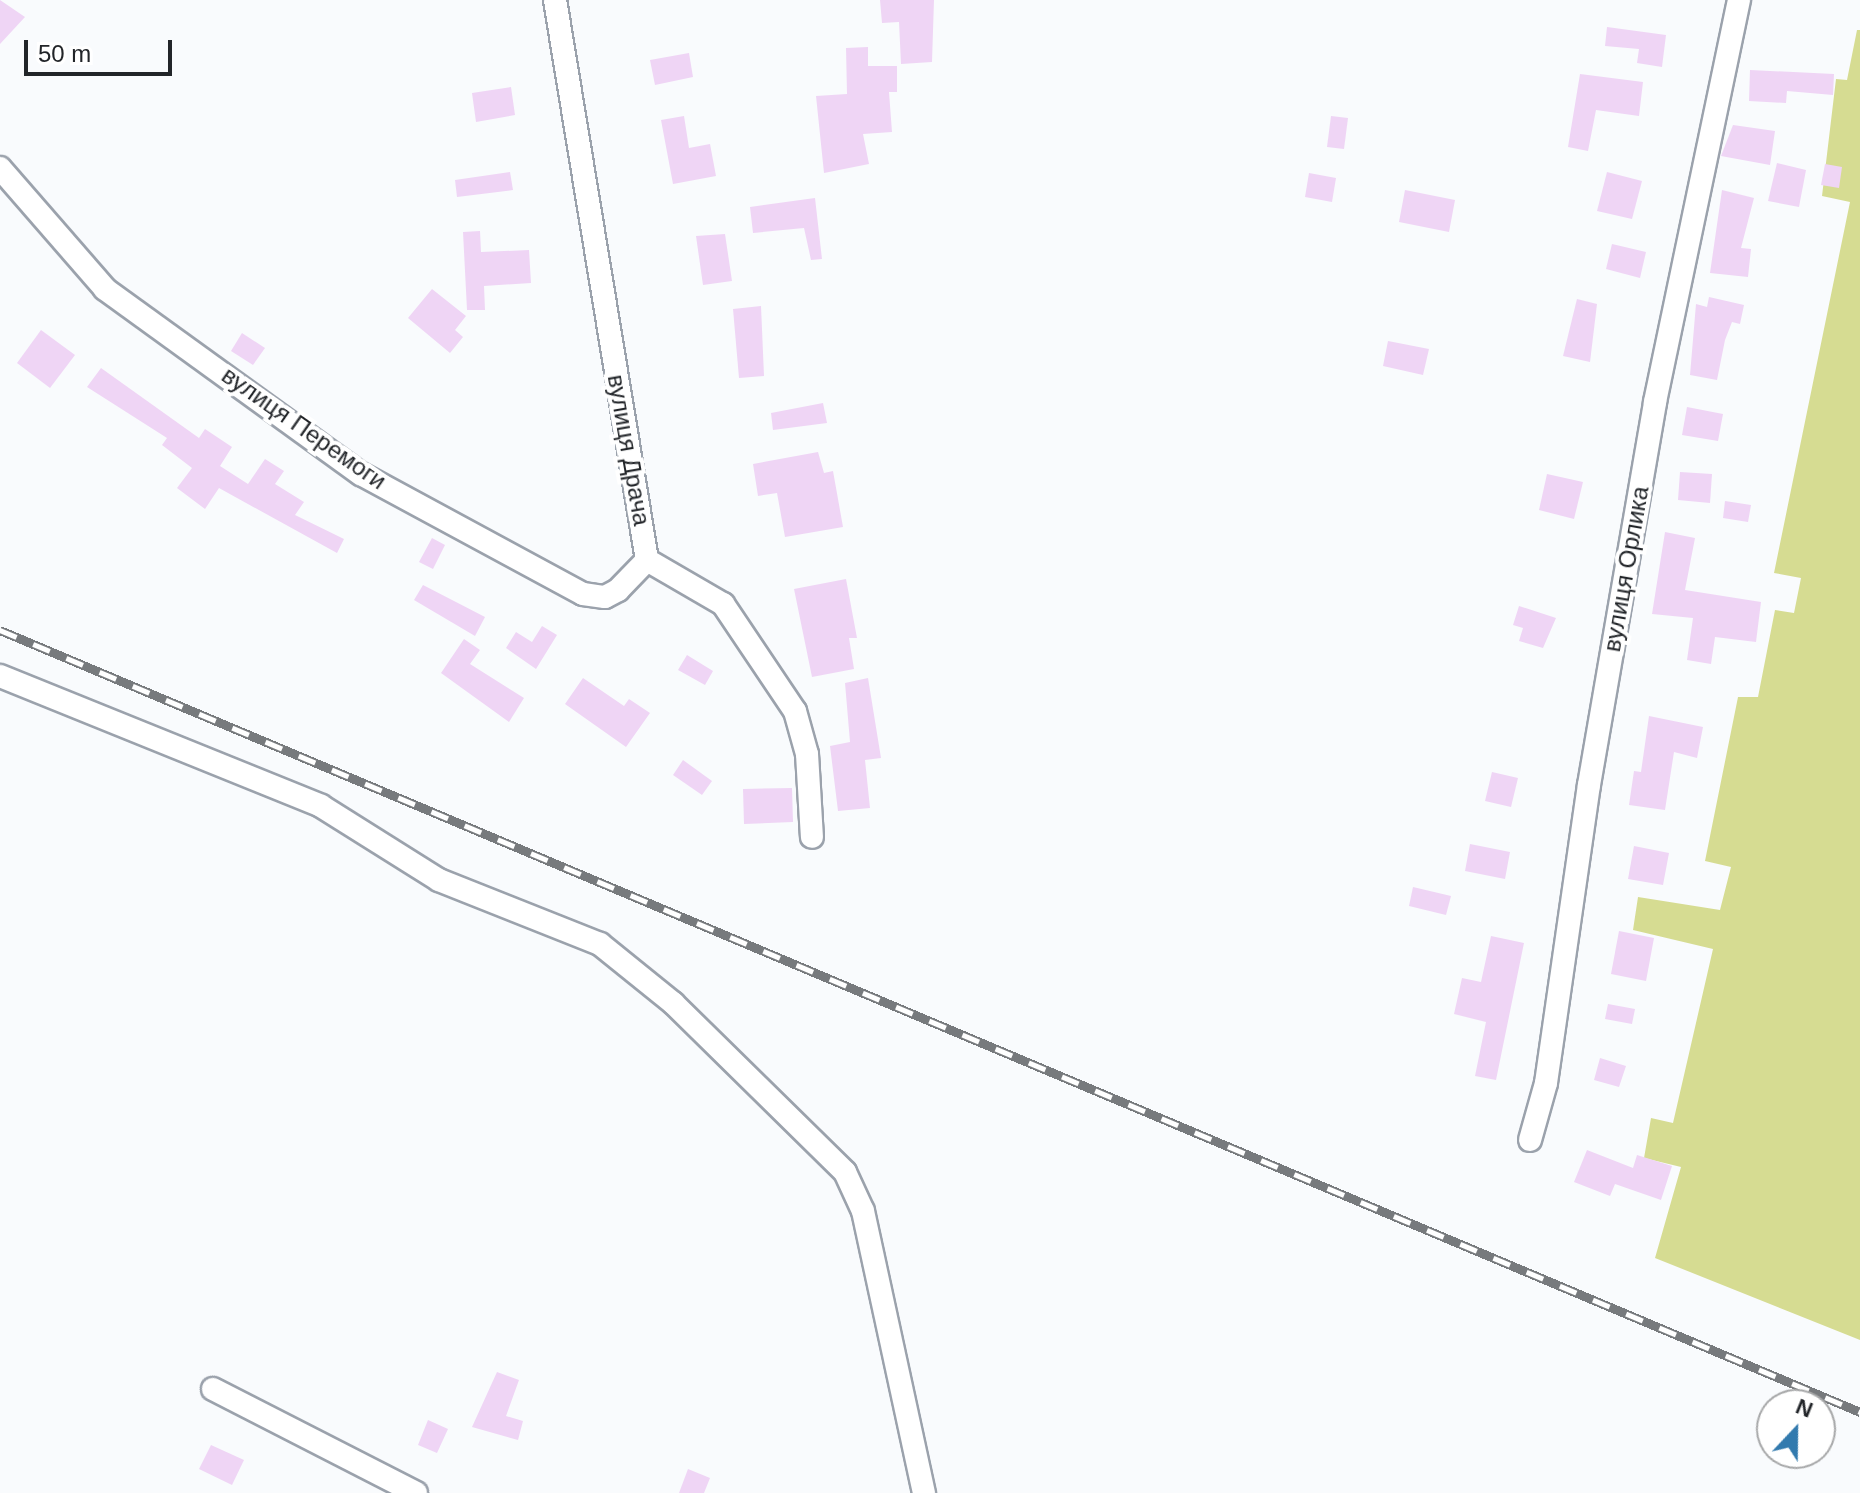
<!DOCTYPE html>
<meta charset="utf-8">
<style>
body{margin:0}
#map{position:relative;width:1860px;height:1493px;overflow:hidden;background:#f9fbfd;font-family:Arial,sans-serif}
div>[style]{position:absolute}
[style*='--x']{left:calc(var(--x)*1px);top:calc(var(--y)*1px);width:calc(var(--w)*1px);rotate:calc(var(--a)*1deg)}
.green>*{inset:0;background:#d6dc92}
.building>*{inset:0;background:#efd5f5}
.roads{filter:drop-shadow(2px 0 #9ba2ac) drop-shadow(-2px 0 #9ba2ac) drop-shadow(0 2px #9ba2ac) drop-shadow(0 -2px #9ba2ac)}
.minor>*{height:22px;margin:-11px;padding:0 11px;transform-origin:11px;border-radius:11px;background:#fff}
.rail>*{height:9px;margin-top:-4.5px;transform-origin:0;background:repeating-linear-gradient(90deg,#fff 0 18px,#777a7d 0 36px);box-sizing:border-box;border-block:2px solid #777a7d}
span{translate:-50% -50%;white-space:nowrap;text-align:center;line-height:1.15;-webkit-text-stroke:8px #fff;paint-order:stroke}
.street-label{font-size:24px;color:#222529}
.north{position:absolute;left:1756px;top:1389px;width:80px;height:80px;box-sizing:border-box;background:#fff;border:2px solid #a7a8a9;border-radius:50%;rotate:22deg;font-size:22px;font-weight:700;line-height:32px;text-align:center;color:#222529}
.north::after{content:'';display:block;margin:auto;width:28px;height:36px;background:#327aae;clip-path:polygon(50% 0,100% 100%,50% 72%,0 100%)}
.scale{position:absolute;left:24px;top:40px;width:148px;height:36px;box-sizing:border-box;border:4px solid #222529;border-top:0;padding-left:10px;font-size:24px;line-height:28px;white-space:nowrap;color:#222529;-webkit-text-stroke:6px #fff;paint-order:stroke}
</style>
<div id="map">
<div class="green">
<div style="clip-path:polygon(1857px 30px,1860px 30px,1860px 1340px,1655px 1258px,1681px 1167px,1644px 1158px,1651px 1118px,1673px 1123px,1713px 949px,1633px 930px,1638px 897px,1720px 910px,1731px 867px,1705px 861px,1738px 697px,1758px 697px,1775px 610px,1794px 613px,1801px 578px,1774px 573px,1850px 202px,1822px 196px,1836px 79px,1847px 80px)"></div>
</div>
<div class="building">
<div style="clip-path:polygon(0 0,25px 17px,0 44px)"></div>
<div style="clip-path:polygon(880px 0,934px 0,932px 62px,901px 64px,899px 22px,882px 23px)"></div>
<div style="clip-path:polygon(1607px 27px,1666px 35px,1662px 67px,1637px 63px,1639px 49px,1605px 46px)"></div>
<div style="clip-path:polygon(868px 47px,868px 66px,897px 66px,897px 92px,889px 92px,892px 132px,863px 134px,869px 164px,824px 173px,816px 96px,847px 94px,846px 48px)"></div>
<div style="clip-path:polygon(689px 53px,693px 77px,655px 85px,650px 60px)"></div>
<div style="clip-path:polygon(1750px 70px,1834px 74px,1833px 95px,1787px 91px,1786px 103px,1749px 101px)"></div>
<div style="clip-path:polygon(1580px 74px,1643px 82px,1639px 116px,1596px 110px,1588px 151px,1568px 147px)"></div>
<div style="clip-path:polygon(511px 87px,515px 115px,476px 122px,472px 93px)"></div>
<div style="clip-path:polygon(684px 116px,689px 148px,710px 144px,716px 176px,673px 184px,661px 120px)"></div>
<div style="clip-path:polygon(1331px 116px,1348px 118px,1344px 149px,1327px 147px)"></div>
<div style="clip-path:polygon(1733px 125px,1775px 131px,1770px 165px,1721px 156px)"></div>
<div style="clip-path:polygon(1777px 163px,1806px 170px,1799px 207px,1768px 201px)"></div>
<div style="clip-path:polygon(1825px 164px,1842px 167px,1839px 188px,1821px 185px)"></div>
<div style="clip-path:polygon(510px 172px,513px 190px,457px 197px,455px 180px)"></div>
<div style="clip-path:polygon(1607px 172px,1642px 181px,1632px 219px,1597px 211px)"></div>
<div style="clip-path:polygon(1309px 173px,1336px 178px,1332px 202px,1305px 197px)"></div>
<div style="clip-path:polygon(1405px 190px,1455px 200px,1449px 232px,1399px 222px)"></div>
<div style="clip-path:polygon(1722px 190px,1754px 198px,1741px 248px,1751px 249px,1748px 277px,1710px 273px)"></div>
<div style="clip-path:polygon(815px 198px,822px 259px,811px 260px,804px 228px,753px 233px,750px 207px)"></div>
<div style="clip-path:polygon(480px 231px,481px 252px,529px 250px,531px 283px,484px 286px,485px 310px,467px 310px,463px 232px)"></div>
<div style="clip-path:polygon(725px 234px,732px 281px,703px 285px,696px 236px)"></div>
<div style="clip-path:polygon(1612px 244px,1646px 252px,1640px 278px,1606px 269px)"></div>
<div style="clip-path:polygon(432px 289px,466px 316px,455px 330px,463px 337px,450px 353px,408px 318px)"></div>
<div style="clip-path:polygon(1709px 297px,1744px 305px,1740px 324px,1732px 322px,1725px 340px,1717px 380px,1690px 375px,1696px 304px,1707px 307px)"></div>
<div style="clip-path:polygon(1577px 299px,1597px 304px,1590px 362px,1563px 356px)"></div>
<div style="clip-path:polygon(761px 306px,764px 376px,739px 378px,733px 309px)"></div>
<div style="clip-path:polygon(41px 330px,75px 355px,50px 388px,17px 363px)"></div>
<div style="clip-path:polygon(242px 333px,265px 348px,253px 365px,231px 351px)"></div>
<div style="clip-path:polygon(1388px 341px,1429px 349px,1423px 375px,1383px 366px)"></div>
<div style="clip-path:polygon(101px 368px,199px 438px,205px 429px,232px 447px,220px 466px,248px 484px,265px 459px,284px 471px,275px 484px,304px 502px,295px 515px,344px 539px,337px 553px,219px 488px,205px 509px,177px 488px,192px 468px,162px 445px,167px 438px,87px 387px)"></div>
<div style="clip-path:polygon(823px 403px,827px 423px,773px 430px,771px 413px)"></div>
<div style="clip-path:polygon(1687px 407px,1723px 414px,1718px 441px,1682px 435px)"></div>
<div style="clip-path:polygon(818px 452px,824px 473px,833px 471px,843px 527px,785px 537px,777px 493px,758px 496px,753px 464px)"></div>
<div style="clip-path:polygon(1680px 472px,1712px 474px,1710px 503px,1678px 500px)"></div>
<div style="clip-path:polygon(1547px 474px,1583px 482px,1574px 519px,1539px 510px)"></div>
<div style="clip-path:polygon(1725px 501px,1751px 505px,1748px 522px,1723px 518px)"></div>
<div style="clip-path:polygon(1665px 532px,1695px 538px,1685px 590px,1761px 602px,1756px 642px,1715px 637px,1711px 664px,1687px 660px,1693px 618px,1652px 614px)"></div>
<div style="clip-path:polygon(432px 538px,445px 545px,433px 569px,419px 562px)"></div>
<div style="clip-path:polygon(846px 579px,857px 638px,849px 638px,854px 669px,812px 677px,794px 589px)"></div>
<div style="clip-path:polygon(423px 585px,485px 617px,475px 636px,414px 600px)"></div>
<div style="clip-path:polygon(1519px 606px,1556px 618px,1543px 648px,1519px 641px,1523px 628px,1513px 625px)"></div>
<div style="clip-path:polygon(542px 626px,557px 635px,536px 669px,506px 648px,516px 632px,532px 642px)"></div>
<div style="clip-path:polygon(464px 639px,480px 650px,470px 664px,524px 698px,509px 722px,441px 673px)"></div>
<div style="clip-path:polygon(687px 655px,713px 671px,705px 685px,678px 670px)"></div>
<div style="clip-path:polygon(583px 678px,624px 706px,629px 699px,650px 713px,626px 747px,565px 704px)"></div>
<div style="clip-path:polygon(868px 678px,881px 758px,865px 760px,870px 808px,838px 811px,830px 746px,850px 742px,845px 683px)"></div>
<div style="clip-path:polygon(1649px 716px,1703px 727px,1697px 758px,1674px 752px,1665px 810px,1629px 805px,1634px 771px,1641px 772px)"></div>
<div style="clip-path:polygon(683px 760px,712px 781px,702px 795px,673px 775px)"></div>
<div style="clip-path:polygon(1492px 772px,1518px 778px,1511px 807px,1485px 801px)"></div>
<div style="clip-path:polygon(792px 788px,793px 822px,744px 824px,743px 789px)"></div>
<div style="clip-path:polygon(1470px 844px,1510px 852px,1505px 879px,1465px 871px)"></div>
<div style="clip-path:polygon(1634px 846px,1669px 853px,1663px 885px,1628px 879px)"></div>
<div style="clip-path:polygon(1413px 887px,1451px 896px,1446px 915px,1409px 906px)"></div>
<div style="clip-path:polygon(1619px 931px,1654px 938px,1646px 981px,1611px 974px)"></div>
<div style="clip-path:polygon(1491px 936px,1524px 943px,1496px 1080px,1475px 1076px,1486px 1022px,1454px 1014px,1462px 978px,1481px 982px)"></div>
<div style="clip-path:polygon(1608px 1004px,1635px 1009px,1632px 1024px,1605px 1019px)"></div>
<div style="clip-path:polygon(1600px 1058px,1626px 1066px,1619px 1087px,1594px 1080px)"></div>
<div style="clip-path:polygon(1587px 1150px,1633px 1168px,1637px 1155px,1672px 1166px,1661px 1200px,1615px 1184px,1610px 1196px,1574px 1182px)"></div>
<div style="clip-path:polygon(497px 1372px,519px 1380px,506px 1416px,523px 1421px,518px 1440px,472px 1427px)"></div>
<div style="clip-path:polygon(428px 1420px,448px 1429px,437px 1453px,418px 1445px)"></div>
<div style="clip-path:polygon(211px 1445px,244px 1460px,232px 1485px,199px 1469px)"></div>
<div style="clip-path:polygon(688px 1469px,710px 1478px,704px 1493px,679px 1493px)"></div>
</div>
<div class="roads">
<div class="minor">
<div style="--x:555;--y:0;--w:568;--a:80.67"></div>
<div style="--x:647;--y:560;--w:88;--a:30.1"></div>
<div style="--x:723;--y:604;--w:129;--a:56.1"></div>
<div style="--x:795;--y:711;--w:45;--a:74.4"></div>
<div style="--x:807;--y:754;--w:83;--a:86.6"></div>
<div style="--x:0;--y:168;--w:160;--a:49"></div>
<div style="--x:105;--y:289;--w:316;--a:35.9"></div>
<div style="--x:361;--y:474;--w:252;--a:28.4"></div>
<div style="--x:583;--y:594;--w:22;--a:8"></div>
<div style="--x:605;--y:597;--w:15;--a:-28"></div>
<div style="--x:618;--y:590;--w:42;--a:-46"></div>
<div style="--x:0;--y:676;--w:346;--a:22"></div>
<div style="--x:321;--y:806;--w:139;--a:32.1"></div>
<div style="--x:439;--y:880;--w:173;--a:21.7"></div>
<div style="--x:600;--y:944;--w:94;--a:38.9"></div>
<div style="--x:673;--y:1003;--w:241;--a:44.5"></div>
<div style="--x:845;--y:1172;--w:43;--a:65.2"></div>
<div style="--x:863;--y:1211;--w:289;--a:77.8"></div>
<div style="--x:1530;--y:1140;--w:59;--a:-74.3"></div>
<div style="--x:1546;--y:1083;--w:301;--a:-81.8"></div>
<div style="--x:1589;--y:785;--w:389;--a:-80.2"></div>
<div style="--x:1655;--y:402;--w:411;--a:-78.2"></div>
<div style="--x:213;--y:1389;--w:228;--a:27.1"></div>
</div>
</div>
<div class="rail">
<div style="--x:0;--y:630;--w:2018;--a:22.8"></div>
</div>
<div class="street-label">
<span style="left:304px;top:428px;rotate:35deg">вулиця Перемоги</span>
<span style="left:629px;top:450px;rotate:80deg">вулиця Драча</span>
<span style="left:1626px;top:569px;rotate:-80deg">вулиця Орлика</span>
</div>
<div class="north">N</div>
<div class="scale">50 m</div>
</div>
